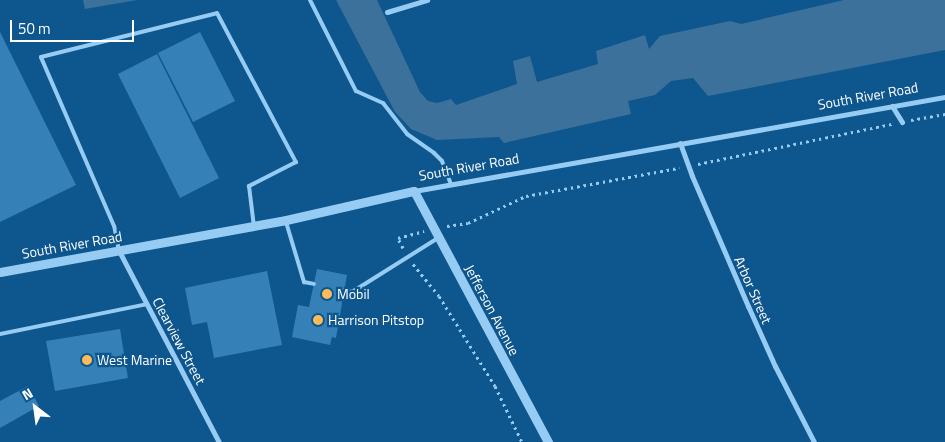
<!DOCTYPE html>
<style>
body{margin:0}
#map{position:relative;width:945px;height:442px;overflow:hidden;background:#0e568e;font-family:"Titillium Web",sans-serif}
div>[style]{position:absolute}
[style*='--x']{left:calc(var(--x)*1px);top:calc(var(--y)*1px);width:calc(var(--w)*1px);rotate:calc(var(--a)*1deg)}
.water>*{inset:0;background:#3c719b}
.building>*{inset:0;background:#3680b8}
.path>*{height:3px;margin-top:-1.5px;transform-origin:0;background:repeating-linear-gradient(90deg,#96ccf4 0 2.5px,transparent 0 6.5px)}
.service>*{height:4px;margin:-2px;padding:0 2px;transform-origin:2px;border-radius:2px;background:#96ccf4}
.minor>*{height:5px;margin:-2.5px;padding:0 2.5px;transform-origin:2.5px;border-radius:2.5px;background:#96ccf4}
.tertiary>*{height:9px;margin:-4.5px;padding:0 4.5px;transform-origin:4.5px;border-radius:4.5px;background:#96ccf4}
.dots>*{width:14px;height:14px;translate:-50% -50%;box-sizing:border-box;border:2px solid #0e568e;border-radius:50%}
span{translate:-50% -50%;white-space:nowrap;text-align:center;line-height:1.15;-webkit-text-stroke:4.5px #0e568e;paint-order:stroke}
.street-label{font-size:14px;color:#fff}
.poi-label{font-size:14px;color:#fff}
.left{translate:0 -50%;text-align:left}
.north{position:absolute;left:10px;top:382px;width:50px;height:50px;-webkit-text-stroke:4px #0e568e;paint-order:stroke;rotate:330deg;font-size:14px;font-weight:700;line-height:20px;text-align:center;color:#fff}
.north::after{content:'';display:block;margin:auto;width:18px;height:22px;background:#fff;clip-path:polygon(50% 0,100% 100%,50% 72%,0 100%)}
.scale{position:absolute;left:10px;top:20px;width:124px;height:22px;box-sizing:border-box;border:2px solid #fff;border-top:0;padding-left:6px;font-size:15px;line-height:18px;white-space:nowrap;color:#fff;-webkit-text-stroke:4px #0e568e;paint-order:stroke}
</style>
<div id="map">
<div class="water">
<div style="clip-path:polygon(83px 0,137px 0,85px 9px)"></div>
<div style="clip-path:polygon(336px 0,377px 0,420px 92px,428px 101px,437px 103px,451px 99px,456px 105px,517px 84px,513px 61px,530px 56px,537px 82px,598px 64px,596px 51px,645px 35px,649px 49px,660px 36px,730px 21px,741px 24px,844px 0,945px 0,945px 50px,708px 96px,693px 78px,671px 81px,655px 95px,628px 101px,631px 114px,504px 143px,499px 137px,437px 140px,411px 129px,395px 112px)"></div>
</div>
<div class="building">
<div style="clip-path:polygon(0 32px,76px 185px,0 222px)"></div>
<div style="clip-path:polygon(200px 32px,235px 101px,193px 122px,158px 53px)"></div>
<div style="clip-path:polygon(157px 54px,219px 178px,180px 198px,118px 74px)"></div>
<div style="clip-path:polygon(317px 269px,347px 275px,336px 338px,332px 337px,330px 345px,292px 337px,298px 305px,309px 307px)"></div>
<div style="clip-path:polygon(267px 271px,282px 345px,214px 358px,207px 322px,192px 325px,185px 288px)"></div>
<div style="clip-path:polygon(120px 329px,128px 378px,55px 391px,46px 341px)"></div>
<div style="clip-path:polygon(28px 386px,39px 406px,0 428px,0 401px)"></div>
</div>
<div class="path">
<div style="--x:911;--y:120;--w:35;--a:-10"></div>
<div style="--x:698;--y:164;--w:198;--a:-11.7"></div>
<div style="--x:447;--y:226;--w:21;--a:-8"></div>
<div style="--x:468;--y:223;--w:64;--a:-25"></div>
<div style="--x:526;--y:196;--w:156;--a:-10.4"></div>
<div style="--x:403;--y:248;--w:11;--a:-117"></div>
<div style="--x:398;--y:238;--w:27;--a:-15"></div>
<div style="--x:413;--y:264;--w:41;--a:50.9"></div>
<div style="--x:439;--y:296;--w:106;--a:58.1"></div>
<div style="--x:495;--y:386;--w:62;--a:64.3"></div>
</div>
<div class="service">
<div style="--x:310;--y:0;--w:102;--a:63.2"></div>
<div style="--x:356;--y:91;--w:30;--a:24"></div>
<div style="--x:383;--y:103;--w:39;--a:52"></div>
<div style="--x:407;--y:134;--w:33;--a:35"></div>
<div style="--x:434;--y:153;--w:11;--a:45"></div>
<div style="--x:442;--y:161;--w:25;--a:69"></div>
<div style="--x:286;--y:222;--w:63;--a:73.3"></div>
<div style="--x:304;--y:282;--w:10;--a:11"></div>
<div style="--x:119;--y:251;--w:25;--a:-101"></div>
<div style="--x:114;--y:226;--w:184;--a:-113.4"></div>
<div style="--x:41;--y:57;--w:181;--a:-14"></div>
<div style="--x:217;--y:13;--w:169;--a:62.1"></div>
<div style="--x:296;--y:162;--w:53;--a:152.9"></div>
<div style="--x:249;--y:186;--w:39;--a:83"></div>
<div style="--x:344;--y:290;--w:8;--a:14"></div>
<div style="--x:352;--y:292;--w:102;--a:-32.1"></div>
<div style="--x:0;--y:334;--w:150;--a:-11.5"></div>
</div>
<div class="minor">
<div style="--x:387;--y:12;--w:42;--a:-16.7"></div>
<div style="--x:892;--y:106;--w:19;--a:58"></div>
<div style="--x:680;--y:143;--w:35;--a:70"></div>
<div style="--x:692;--y:176;--w:142;--a:66.7"></div>
<div style="--x:748;--y:306;--w:66;--a:65.8"></div>
<div style="--x:775;--y:366;--w:85;--a:62.8"></div>
<div style="--x:414;--y:191;--w:539;--a:-10.04"></div>
<div style="--x:119;--y:251;--w:216;--a:62.4"></div>
</div>
<div class="tertiary">
<div style="--x:0;--y:272;--w:291;--a:-10.3"></div>
<div style="--x:286;--y:220;--w:131;--a:-12.8"></div>
<div style="--x:414;--y:191;--w:285;--a:61.9"></div>
</div>
<div class="dots">
<div style="left:327px;top:294px;background:#ffbb59"></div>
<div style="left:318px;top:320px;background:#ffbb59"></div>
<div style="left:87px;top:360px;background:#ffbb59"></div>
</div>
<div class="street-label">
<span style="left:868px;top:96px;rotate:-10deg">South River Road</span>
<span style="left:469px;top:167px;rotate:-10deg">South River Road</span>
<span style="left:72px;top:245px;rotate:-10deg">South River Road</span>
<span style="left:753px;top:290px;rotate:66deg">Arbor Street</span>
<span style="left:492px;top:310px;rotate:62deg">Jefferson Avenue</span>
<span style="left:179px;top:341px;rotate:62deg">Clearview Street</span>
</div>
<div class="poi-label">
<span class="left" style="left:337px;top:294px">Mobil</span>
<span class="left" style="left:328px;top:320px">Harrison Pitstop</span>
<span class="left" style="left:97px;top:360px">West Marine</span>
</div>
<div class="north">N</div>
<div class="scale">50 m</div>
</div>
